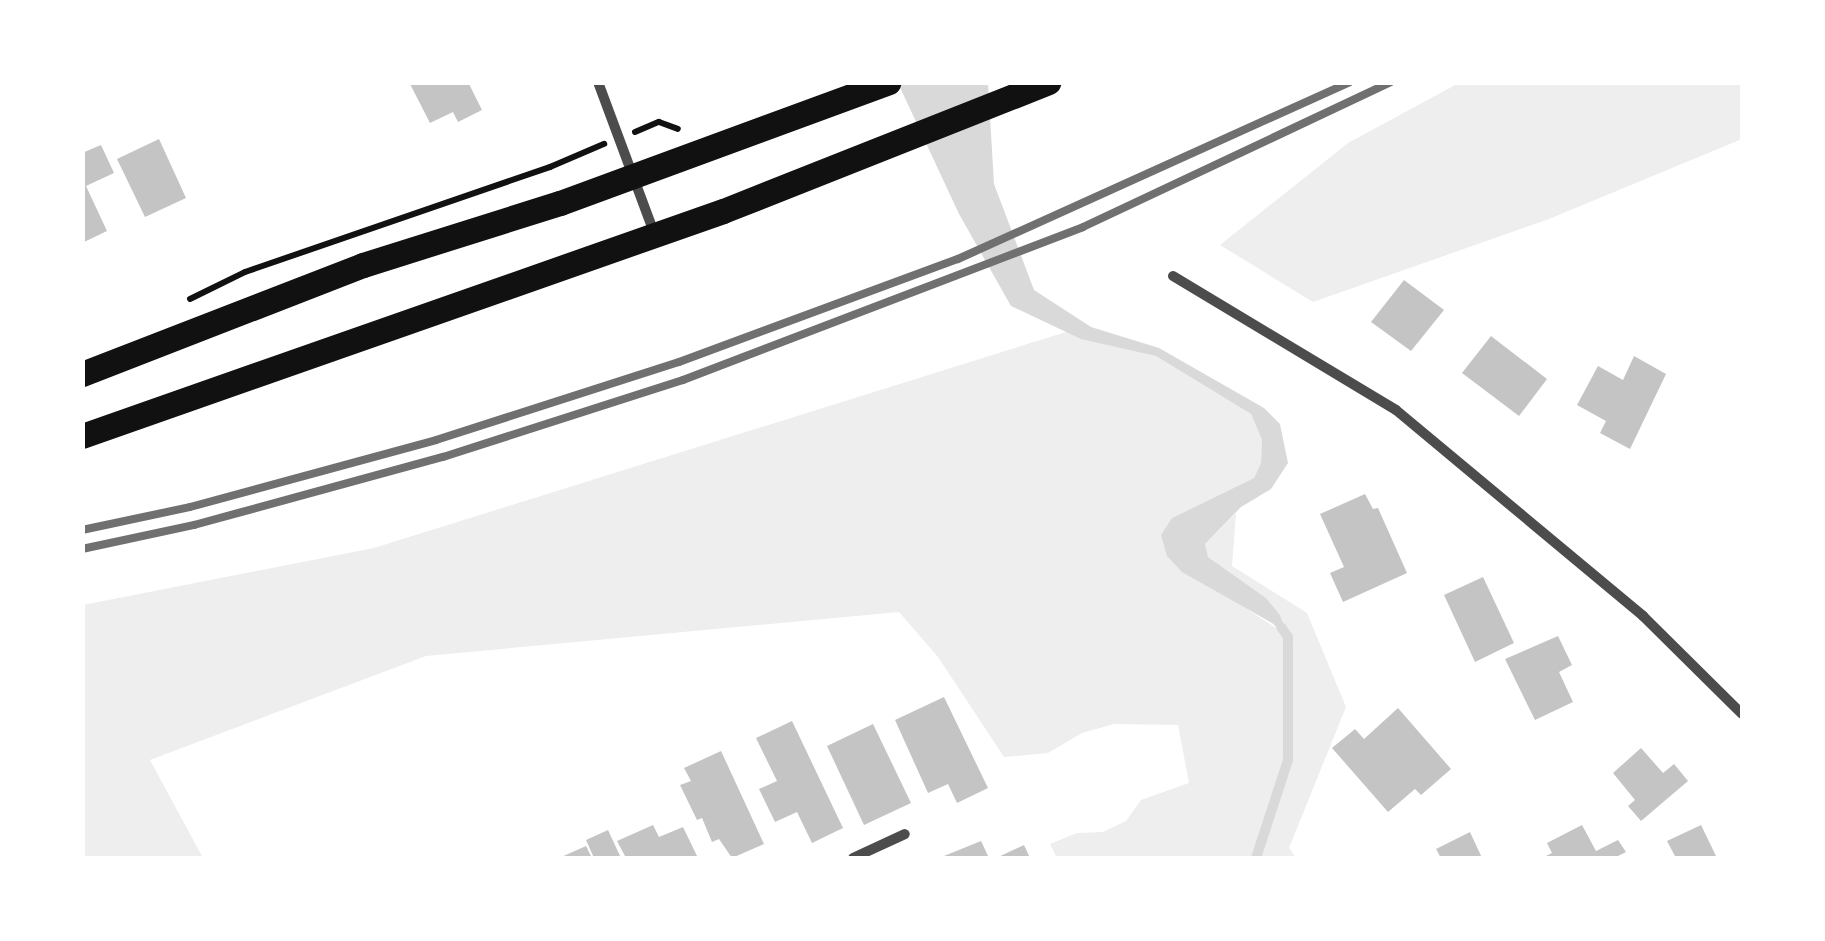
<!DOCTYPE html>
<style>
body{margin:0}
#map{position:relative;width:1825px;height:941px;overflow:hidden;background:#fff;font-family:Cabin,sans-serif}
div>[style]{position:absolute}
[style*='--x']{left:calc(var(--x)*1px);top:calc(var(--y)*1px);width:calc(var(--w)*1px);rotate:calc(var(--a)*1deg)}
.green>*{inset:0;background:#eee}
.water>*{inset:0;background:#d9d9d9}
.stream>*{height:10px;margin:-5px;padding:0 5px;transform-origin:5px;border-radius:5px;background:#d9d9d9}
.building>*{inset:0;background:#c4c4c4}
.path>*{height:6px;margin:-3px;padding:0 3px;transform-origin:3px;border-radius:3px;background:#111}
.minor>*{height:10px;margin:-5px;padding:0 5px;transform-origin:5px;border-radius:5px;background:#4c4c4c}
.primary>*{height:25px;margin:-12.5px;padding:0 12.5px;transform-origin:12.5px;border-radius:12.5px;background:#111}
.rail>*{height:8px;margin:-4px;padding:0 4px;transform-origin:4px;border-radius:4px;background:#707070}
span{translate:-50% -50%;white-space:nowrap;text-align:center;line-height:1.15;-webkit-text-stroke:10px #fff;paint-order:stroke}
.frame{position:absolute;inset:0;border:85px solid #fff;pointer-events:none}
</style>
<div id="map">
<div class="green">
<div style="clip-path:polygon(1459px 83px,1742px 83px,1742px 139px,1549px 219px,1313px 302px,1220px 245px,1348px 143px)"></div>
<div style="clip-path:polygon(1066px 332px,1156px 356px,1251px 414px,1262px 440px,1261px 463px,1254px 478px,1172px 518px,1228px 597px,1287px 635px,1280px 615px,1266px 598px,1208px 557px,1205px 544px,1236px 513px,1232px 566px,1307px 613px,1346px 707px,1289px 848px,1296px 858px,1057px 858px,1050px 844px,1077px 833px,1103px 832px,1126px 821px,1141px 800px,1189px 783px,1178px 725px,1114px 724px,1082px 733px,1048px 753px,1004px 757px,938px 657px,899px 612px,426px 656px,150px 760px,203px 858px,83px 858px,83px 605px,374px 548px)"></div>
</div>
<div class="water">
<div style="clip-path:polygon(898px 83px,988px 83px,994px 184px,1034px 290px,1091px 327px,1159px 348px,1264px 408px,1280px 424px,1288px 463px,1271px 489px,1241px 507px,1205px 544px,1208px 557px,1266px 598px,1280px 615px,1288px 637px,1272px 623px,1182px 572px,1167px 556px,1161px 535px,1172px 518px,1254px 478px,1261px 463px,1262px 440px,1251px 414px,1156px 356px,1081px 339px,1011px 306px,959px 214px)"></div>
</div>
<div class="stream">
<div style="--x:1256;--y:858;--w:103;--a:-71.9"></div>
<div style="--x:1288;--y:760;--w:123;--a:-90"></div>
<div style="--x:1288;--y:637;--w:12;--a:-125"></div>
</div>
<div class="building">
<div style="clip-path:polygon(468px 82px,482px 110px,458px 122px,453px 112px,430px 123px,410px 84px)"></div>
<div style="clip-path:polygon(159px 139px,186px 198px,145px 217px,117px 159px)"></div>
<div style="clip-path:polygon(101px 145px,114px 173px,86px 186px,107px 231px,82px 243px,82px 153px)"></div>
<div style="clip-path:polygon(1404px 280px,1444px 310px,1411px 351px,1371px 322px)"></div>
<div style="clip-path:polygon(1491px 336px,1547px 379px,1519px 416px,1462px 373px)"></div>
<div style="clip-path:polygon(1634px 356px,1666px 374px,1630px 449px,1600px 433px,1606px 421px,1577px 405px,1598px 366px,1623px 380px)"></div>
<div style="clip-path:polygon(1365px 494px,1373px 509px,1378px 508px,1407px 573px,1343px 602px,1330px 573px,1344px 567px,1320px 514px)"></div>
<div style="clip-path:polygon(1483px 577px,1514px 643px,1475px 662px,1444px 595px)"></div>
<div style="clip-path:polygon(1558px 636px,1572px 665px,1559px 672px,1573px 702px,1535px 720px,1505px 659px)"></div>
<div style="clip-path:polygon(944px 697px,988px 788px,957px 803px,948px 784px,928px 793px,895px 720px)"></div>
<div style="clip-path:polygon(1398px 708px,1451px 769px,1421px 795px,1415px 789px,1388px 812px,1332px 748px,1355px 729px,1364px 739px)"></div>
<div style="clip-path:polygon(792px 721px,843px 828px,812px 843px,797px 812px,775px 822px,759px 789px,777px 781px,756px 738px)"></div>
<div style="clip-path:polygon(873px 724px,911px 803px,864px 825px,827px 746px)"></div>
<div style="clip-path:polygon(1641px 748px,1663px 773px,1674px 764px,1688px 781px,1641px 821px,1628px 806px,1635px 800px,1613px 773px)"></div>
<div style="clip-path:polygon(721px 751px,764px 844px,732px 858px,719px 839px,712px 842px,702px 818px,697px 820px,680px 785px,691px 781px,684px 768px)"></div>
<div style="clip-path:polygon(653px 825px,659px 837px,683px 827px,698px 858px,626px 858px,617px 841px)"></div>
<div style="clip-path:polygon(1582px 825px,1596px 851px,1618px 840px,1626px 852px,1614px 858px,1542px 858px,1552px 853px,1547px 843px)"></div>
<div style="clip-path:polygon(1701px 825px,1717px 858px,1676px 858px,1667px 841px)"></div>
<div style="clip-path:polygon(608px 830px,621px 858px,594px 858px,586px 840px)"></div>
<div style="clip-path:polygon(1470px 832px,1482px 858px,1441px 858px,1436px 849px)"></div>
<div style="clip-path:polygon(981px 841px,989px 858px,939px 858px)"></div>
<div style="clip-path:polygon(1024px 845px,1030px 858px,996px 858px)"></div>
<div style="clip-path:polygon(586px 846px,592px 858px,559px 858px)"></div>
</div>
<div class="path">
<div style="--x:635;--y:132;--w:26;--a:-23"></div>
<div style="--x:659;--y:122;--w:20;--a:20"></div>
<div style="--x:190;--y:299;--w:61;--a:-26.1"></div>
<div style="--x:245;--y:272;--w:323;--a:-19"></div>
<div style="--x:550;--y:167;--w:59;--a:-23.1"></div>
</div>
<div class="minor">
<div style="--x:598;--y:82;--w:163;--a:69.6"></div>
<div style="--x:1173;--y:276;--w:260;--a:31"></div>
<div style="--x:1396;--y:410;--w:322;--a:39.8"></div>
<div style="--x:1643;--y:616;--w:139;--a:44.7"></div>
<div style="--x:853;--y:858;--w:57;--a:-24.8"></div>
</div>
<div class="primary">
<div style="--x:82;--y:374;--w:301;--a:-21.2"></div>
<div style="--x:363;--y:265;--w:207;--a:-17.5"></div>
<div style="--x:560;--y:203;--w:350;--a:-20.2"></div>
<div style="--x:82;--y:436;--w:679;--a:-19.34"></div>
<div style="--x:723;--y:211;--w:350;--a:-21.6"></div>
</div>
<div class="rail">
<div style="--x:82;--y:530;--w:110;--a:-12"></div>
<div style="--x:190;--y:507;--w:255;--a:-15.2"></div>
<div style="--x:436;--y:440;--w:255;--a:-17.8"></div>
<div style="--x:679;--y:362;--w:297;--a:-20.3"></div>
<div style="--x:958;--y:259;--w:430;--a:-24.3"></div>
<div style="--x:82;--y:549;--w:115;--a:-12.1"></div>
<div style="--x:194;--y:525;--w:258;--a:-15.3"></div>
<div style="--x:443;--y:457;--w:252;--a:-17.8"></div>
<div style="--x:683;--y:380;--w:428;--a:-20.9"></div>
<div style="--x:1083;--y:227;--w:340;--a:-25.2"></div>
</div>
<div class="frame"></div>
</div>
